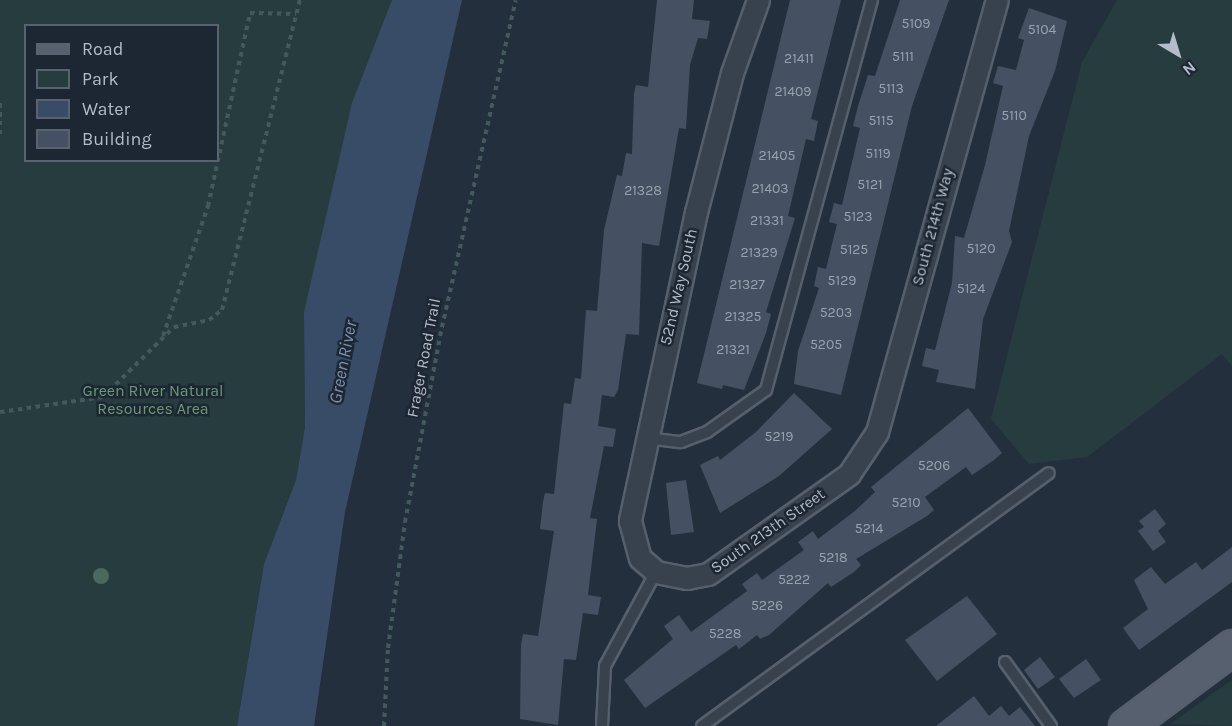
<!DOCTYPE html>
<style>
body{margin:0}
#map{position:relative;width:1232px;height:726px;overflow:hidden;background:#242f3e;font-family:Karla,sans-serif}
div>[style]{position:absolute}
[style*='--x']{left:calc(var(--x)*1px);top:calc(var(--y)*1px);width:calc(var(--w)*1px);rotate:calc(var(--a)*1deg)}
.green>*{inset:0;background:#263c3f}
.water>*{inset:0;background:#394c67}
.building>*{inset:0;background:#455162}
.path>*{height:4px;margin-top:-2px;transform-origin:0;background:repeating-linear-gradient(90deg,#44595c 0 4.5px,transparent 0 9px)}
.roads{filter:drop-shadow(2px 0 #565f6c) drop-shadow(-2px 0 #565f6c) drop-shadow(0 2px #565f6c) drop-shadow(0 -2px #565f6c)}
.lane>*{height:10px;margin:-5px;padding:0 5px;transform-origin:5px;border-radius:5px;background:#38414e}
.street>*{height:21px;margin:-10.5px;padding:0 10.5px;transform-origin:10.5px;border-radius:10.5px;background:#38414e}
.primary>*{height:33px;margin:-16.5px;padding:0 16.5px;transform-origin:16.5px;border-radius:16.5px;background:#56606e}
.trees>*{width:16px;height:16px;margin:-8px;border-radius:50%;background:#4b6a5d}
span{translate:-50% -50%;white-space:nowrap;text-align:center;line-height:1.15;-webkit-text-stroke:5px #1d2633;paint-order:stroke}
.number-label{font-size:14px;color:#98a1af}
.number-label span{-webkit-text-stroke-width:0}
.street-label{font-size:16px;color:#b4bcc9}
.park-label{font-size:16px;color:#6b9a76}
.water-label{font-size:18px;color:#7c92b1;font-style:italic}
.legend{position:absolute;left:24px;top:24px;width:195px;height:138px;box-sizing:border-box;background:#1d2633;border:2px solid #59626f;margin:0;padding:8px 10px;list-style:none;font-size:18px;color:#b4bcc9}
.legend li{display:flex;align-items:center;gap:12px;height:30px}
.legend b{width:30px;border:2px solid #59626f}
.north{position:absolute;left:1148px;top:24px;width:60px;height:60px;-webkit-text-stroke:4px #1d2633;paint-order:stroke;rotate:142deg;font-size:16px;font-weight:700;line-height:24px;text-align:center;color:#b4bcc9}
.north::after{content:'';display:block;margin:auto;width:21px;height:27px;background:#b4bcc9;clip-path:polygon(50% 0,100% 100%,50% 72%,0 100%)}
</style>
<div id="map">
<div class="green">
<div style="clip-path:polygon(evenodd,0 0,392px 0,304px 312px,305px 427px,296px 480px,264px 564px,237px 726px,0 726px,0 0,26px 26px,218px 26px,218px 160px,26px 160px,26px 26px)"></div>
<div style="clip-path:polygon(1117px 0,1232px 0,1232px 366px,1222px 354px,1087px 457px,1029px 464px,991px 419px,1082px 62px)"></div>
<div style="clip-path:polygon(1232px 680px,1232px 726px,1170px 724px)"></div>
</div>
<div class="water">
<div style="clip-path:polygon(392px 0,462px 0,345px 512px,314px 726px,237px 726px,264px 564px,296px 480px,305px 427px,304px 312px,352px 103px)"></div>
</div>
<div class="building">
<div style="clip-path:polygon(657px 0,694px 0,692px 19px,710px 21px,707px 39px,698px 38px,690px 65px,686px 129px,679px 128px,659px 246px,642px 243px,639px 335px,626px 334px,618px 390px,614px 397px,602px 395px,598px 426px,616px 429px,613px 447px,604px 446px,590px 518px,597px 519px,588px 595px,601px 597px,598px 615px,583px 613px,576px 660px,564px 659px,558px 725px,520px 719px,521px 645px,523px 634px,538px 636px,554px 531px,540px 529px,543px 502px,545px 493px,554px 494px,564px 403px,571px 404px,575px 378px,581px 379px,586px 310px,597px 311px,604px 230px,617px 175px,622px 176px,626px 153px,632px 154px,634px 94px,636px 85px,648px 87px)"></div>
<div style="clip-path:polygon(790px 0,841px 0,811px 119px,818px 121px,814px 141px,806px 139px,788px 216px,795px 218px,766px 312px,771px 314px,766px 333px,744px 390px,723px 385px,722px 389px,697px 383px)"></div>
<div style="clip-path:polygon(900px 0,949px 0,912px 106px,841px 395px,794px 384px,798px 351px,819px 288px,814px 286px,818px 267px,826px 269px,837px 224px,829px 222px,834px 203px,842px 205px,860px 128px,853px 126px,858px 106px,868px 75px,875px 76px)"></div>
<div style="clip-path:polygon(1029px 8px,1067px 21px,1055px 71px,1029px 136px,1009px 231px,1012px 242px,983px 319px,975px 389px,936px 382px,939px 370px,922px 366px,926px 348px,935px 350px,952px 283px,955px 236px,964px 238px,985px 165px,1003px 86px,993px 83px,998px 66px,1016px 70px,1024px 40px,1018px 38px)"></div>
<div style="clip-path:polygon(794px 393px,832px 429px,779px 476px,720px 513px,700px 465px,718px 456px,720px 460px,756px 432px)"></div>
<div style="clip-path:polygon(968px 408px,1002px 453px,994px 460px,972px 475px,966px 467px,925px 497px,934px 510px,927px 516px,856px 559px,861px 565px,854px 572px,831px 587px,828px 583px,769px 635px,760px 639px,757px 635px,739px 649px,736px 645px,645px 708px,624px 680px,673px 639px,664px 626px,679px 615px,691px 632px,747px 591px,742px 584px,757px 573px,762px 580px,804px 550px,798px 542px,813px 531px,818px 539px,855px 511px,875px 492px,871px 487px)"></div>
<div style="clip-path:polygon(686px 480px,694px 532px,671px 535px,666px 483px)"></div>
<div style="clip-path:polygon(1155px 509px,1166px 524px,1158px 531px,1166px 542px,1153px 551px,1138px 531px,1144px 527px,1139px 521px)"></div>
<div style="clip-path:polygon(1232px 547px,1232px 582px,1139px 650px,1123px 628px,1148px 609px,1134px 580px,1151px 567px,1165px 584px,1196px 562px,1202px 570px)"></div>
<div style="clip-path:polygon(967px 596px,997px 634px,937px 681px,905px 640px)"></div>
<div style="clip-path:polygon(1040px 657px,1055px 677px,1038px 689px,1024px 670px)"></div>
<div style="clip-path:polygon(1086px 659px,1101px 680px,1074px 698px,1059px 679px)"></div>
<div style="clip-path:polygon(974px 696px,989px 716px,1001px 706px,1009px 716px,1020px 707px,1035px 726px,936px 726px)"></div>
</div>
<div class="path">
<div style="--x:0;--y:103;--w:36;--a:90"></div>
<div style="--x:163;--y:336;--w:138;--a:-70.9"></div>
<div style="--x:208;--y:206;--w:198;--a:-77.7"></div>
<div style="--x:250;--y:13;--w:46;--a:1.2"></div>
<div style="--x:0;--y:412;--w:104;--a:-8.3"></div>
<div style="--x:103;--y:397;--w:100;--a:-44.6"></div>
<div style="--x:174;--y:327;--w:36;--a:-11"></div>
<div style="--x:209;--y:320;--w:16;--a:-38"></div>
<div style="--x:222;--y:310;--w:320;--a:-75.9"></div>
<div style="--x:384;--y:726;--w:78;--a:-87.1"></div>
<div style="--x:388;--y:648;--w:127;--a:-82.3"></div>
<div style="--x:405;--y:522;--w:189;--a:-79.3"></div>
<div style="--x:440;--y:336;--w:344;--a:-77.3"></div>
</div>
<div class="roads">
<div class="lane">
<div style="--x:646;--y:438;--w:35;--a:7"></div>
<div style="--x:681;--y:442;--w:28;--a:-21"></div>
<div style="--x:707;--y:432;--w:72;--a:-35.4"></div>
<div style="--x:766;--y:390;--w:404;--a:-74.8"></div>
<div style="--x:1005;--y:662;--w:79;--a:54.3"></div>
<div style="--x:602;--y:726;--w:60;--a:-87.1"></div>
<div style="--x:605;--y:666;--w:107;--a:-61.5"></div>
<div style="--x:702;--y:726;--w:429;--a:-36.1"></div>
</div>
<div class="street">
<div style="--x:758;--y:0;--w:77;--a:109.6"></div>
<div style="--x:732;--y:73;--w:144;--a:104.5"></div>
<div style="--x:696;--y:212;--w:316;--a:102.1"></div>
<div style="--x:630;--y:521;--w:38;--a:75"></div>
<div style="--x:640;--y:558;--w:21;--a:41"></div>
<div style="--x:656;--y:572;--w:32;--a:11"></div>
<div style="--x:687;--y:578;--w:21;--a:-11"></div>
<div style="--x:708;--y:574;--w:173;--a:-35.3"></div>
<div style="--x:849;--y:474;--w:50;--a:-56.3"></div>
<div style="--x:877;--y:432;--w:448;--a:-74.5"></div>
</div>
<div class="primary">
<div style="--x:1126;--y:726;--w:132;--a:-36.7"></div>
</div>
</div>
<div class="trees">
<div style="left:101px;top:576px"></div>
</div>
<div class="number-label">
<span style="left:916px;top:24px">5109</span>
<span style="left:1042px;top:30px">5104</span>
<span style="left:903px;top:57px">5111</span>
<span style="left:799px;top:59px">21411</span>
<span style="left:891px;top:89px">5113</span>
<span style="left:793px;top:92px">21409</span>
<span style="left:1014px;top:116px">5110</span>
<span style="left:881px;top:121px">5115</span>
<span style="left:878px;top:154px">5119</span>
<span style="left:777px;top:156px">21405</span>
<span style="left:870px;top:185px">5121</span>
<span style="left:770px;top:189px">21403</span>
<span style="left:643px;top:191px">21328</span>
<span style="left:858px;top:217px">5123</span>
<span style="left:767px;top:221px">21331</span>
<span style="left:981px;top:249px">5120</span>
<span style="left:854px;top:250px">5125</span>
<span style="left:759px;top:253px">21329</span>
<span style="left:842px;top:281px">5129</span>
<span style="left:747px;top:285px">21327</span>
<span style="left:971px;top:289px">5124</span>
<span style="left:836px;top:313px">5203</span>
<span style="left:743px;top:317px">21325</span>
<span style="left:826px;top:345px">5205</span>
<span style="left:733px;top:350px">21321</span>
<span style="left:779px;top:437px">5219</span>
<span style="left:934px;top:466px">5206</span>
<span style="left:906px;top:503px">5210</span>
<span style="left:869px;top:529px">5214</span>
<span style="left:833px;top:558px">5218</span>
<span style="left:794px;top:580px">5222</span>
<span style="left:767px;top:606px">5226</span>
<span style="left:725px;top:634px">5228</span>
</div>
<div class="street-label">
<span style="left:933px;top:227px;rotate:-75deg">South 214th Way</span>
<span style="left:679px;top:287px;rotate:-77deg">52nd Way South</span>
<span style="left:424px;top:358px;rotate:-79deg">Frager Road Trail</span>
<span style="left:768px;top:531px;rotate:-35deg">South 213th Street</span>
</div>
<div class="park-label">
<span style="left:153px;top:400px">Green River Natural<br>Resources Area</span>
</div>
<div class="water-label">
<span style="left:343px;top:362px;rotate:-79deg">Green River</span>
</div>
<ul class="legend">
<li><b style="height:8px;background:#56606e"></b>Road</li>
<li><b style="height:16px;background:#263c3f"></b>Park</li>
<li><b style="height:16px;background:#394c67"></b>Water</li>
<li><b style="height:16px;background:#455162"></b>Building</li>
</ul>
<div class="north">N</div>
</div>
